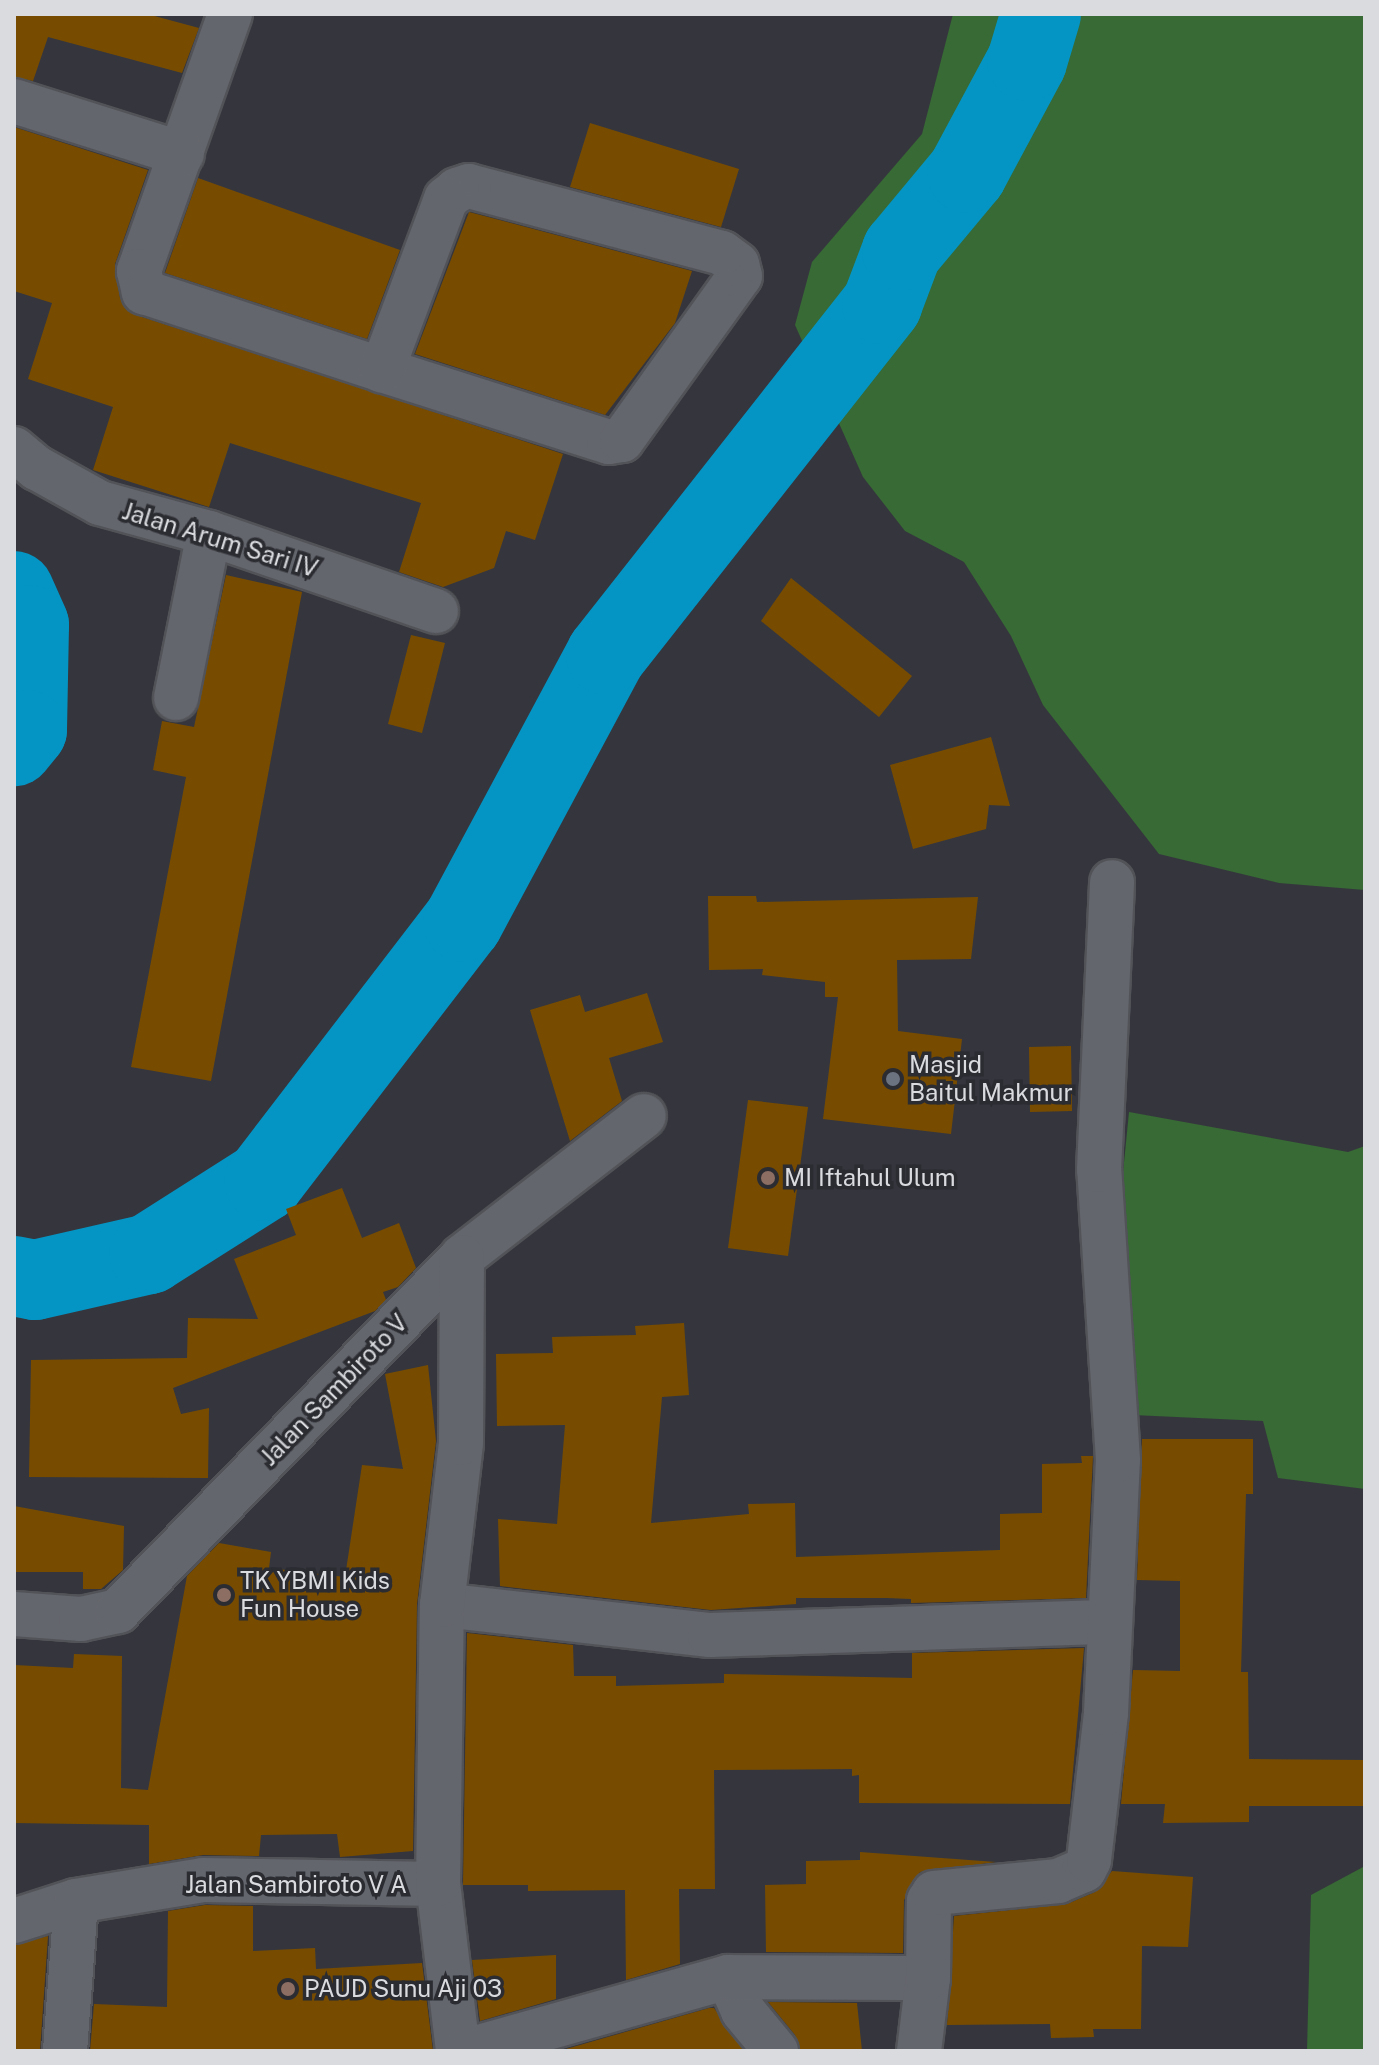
<!DOCTYPE html>
<style>
body{margin:0}
#map{position:relative;width:1379px;height:2065px;overflow:hidden;background:#35363d;font-family:"Public Sans",sans-serif}
div>[style]{position:absolute}
[style*='--x']{left:calc(var(--x)*1px);top:calc(var(--y)*1px);width:calc(var(--w)*1px);rotate:calc(var(--a)*1deg)}
.green>*{inset:0;background:#376a34}
.river>*{height:80px;margin:-40px;padding:0 40px;transform-origin:40px;border-radius:40px;background:#0595c4}
.building>*{inset:0;background:#784c00}
.roads{filter:drop-shadow(2px 0 #515358) drop-shadow(-2px 0 #515358) drop-shadow(0 2px #515358) drop-shadow(0 -2px #515358)}
.minor>*{height:44px;margin:-22px;padding:0 22px;transform-origin:22px;border-radius:22px;background:#64666d}
.dots>*{width:22px;height:22px;translate:-50% -50%;box-sizing:border-box;border:4px solid #2b2c32;border-radius:50%}
span{translate:-50% -50%;white-space:nowrap;text-align:center;line-height:1.15;-webkit-text-stroke:7px #2b2c32;paint-order:stroke}
.street-label{font-size:24px;color:#dadbdf}
.poi-label{font-size:24px;color:#dadbdf}
.left{translate:0 -50%;text-align:left}
.frame{position:absolute;inset:0;border:16px solid #dadbdf;pointer-events:none}
</style>
<div id="map">
<div class="green">
<div style="clip-path:polygon(953px 14px,1365px 14px,1365px 890px,1279px 883px,1159px 854px,1043px 705px,1011px 636px,964px 562px,905px 531px,863px 477px,795px 325px,812px 262px,922px 134px)"></div>
<div style="clip-path:polygon(1129px 1112px,1348px 1152px,1365px 1146px,1365px 1489px,1278px 1478px,1263px 1421px,1133px 1415px,1122px 1183px)"></div>
<div style="clip-path:polygon(1365px 1866px,1365px 2051px,1307px 2051px,1311px 1895px)"></div>
</div>
<div class="river">
<div style="--x:14;--y:591;--w:37;--a:66"></div>
<div style="--x:29;--y:625;--w:105;--a:91.1"></div>
<div style="--x:27;--y:730;--w:21;--a:129"></div>
<div style="--x:14;--y:1276;--w:21;--a:11"></div>
<div style="--x:35;--y:1280;--w:117;--a:-12.8"></div>
<div style="--x:149;--y:1254;--w:136;--a:-32.4"></div>
<div style="--x:264;--y:1181;--w:327;--a:-52.5"></div>
<div style="--x:463;--y:922;--w:303;--a:-61.8"></div>
<div style="--x:606;--y:655;--w:447;--a:-51.8"></div>
<div style="--x:882;--y:304;--w:57;--a:-69.3"></div>
<div style="--x:902;--y:251;--w:102;--a:-50.2"></div>
<div style="--x:967;--y:173;--w:127;--a:-61.8"></div>
<div style="--x:1027;--y:61;--w:49;--a:-73.4"></div>
</div>
<div class="building">
<div style="clip-path:polygon(14px 14px,147px 14px,199px 28px,182px 73px,48px 37px,33px 81px,14px 77px)"></div>
<div style="clip-path:polygon(590px 123px,739px 169px,721px 227px,570px 187px)"></div>
<div style="clip-path:polygon(14px 127px,148px 170px,115px 264px,120px 298px,136px 315px,563px 454px,535px 540px,506px 531px,494px 568px,443px 587px,399px 572px,421px 503px,230px 443px,209px 507px,93px 470px,113px 407px,28px 379px,52px 303px,14px 291px)"></div>
<div style="clip-path:polygon(198px 178px,400px 250px,367px 339px,165px 273px)"></div>
<div style="clip-path:polygon(469px 212px,692px 271px,675px 323px,605px 415px,415px 354px)"></div>
<div style="clip-path:polygon(226px 575px,302px 592px,211px 1081px,131px 1067px,186px 777px,153px 770px,162px 721px,194px 727px)"></div>
<div style="clip-path:polygon(791px 578px,912px 676px,879px 717px,761px 621px)"></div>
<div style="clip-path:polygon(411px 635px,445px 643px,422px 733px,388px 724px)"></div>
<div style="clip-path:polygon(991px 737px,1010px 806px,989px 805px,986px 829px,913px 849px,890px 765px)"></div>
<div style="clip-path:polygon(708px 896px,756px 896px,757px 902px,978px 897px,971px 959px,897px 960px,898px 1031px,962px 1039px,951px 1134px,823px 1119px,838px 997px,825px 997px,825px 982px,762px 975px,763px 969px,709px 970px)"></div>
<div style="clip-path:polygon(647px 993px,663px 1042px,609px 1058px,622px 1101px,570px 1141px,530px 1010px,580px 995px,585px 1012px)"></div>
<div style="clip-path:polygon(1071px 1046px,1072px 1111px,1030px 1112px,1029px 1047px)"></div>
<div style="clip-path:polygon(748px 1100px,808px 1107px,788px 1256px,728px 1248px)"></div>
<div style="clip-path:polygon(342px 1188px,362px 1238px,399px 1223px,416px 1268px,398px 1287px,383px 1292px,386px 1300px,375px 1311px,173px 1388px,181px 1414px,209px 1408px,208px 1478px,29px 1477px,31px 1360px,187px 1358px,188px 1318px,258px 1319px,234px 1259px,296px 1235px,286px 1209px)"></div>
<div style="clip-path:polygon(684px 1323px,689px 1395px,662px 1397px,651px 1523px,749px 1514px,748px 1504px,795px 1503px,796px 1557px,1000px 1550px,1000px 1514px,1042px 1513px,1042px 1464px,1082px 1463px,1081px 1456px,1093px 1456px,1086px 1598px,911px 1603px,911px 1599px,887px 1598px,796px 1598px,796px 1604px,711px 1610px,500px 1586px,498px 1519px,557px 1524px,565px 1425px,497px 1426px,496px 1354px,553px 1353px,552px 1337px,636px 1335px,635px 1326px)"></div>
<div style="clip-path:polygon(428px 1365px,436px 1441px,417px 1604px,413px 1851px,340px 1857px,337px 1834px,261px 1835px,259px 1856px,203px 1855px,149px 1864px,149px 1825px,14px 1823px,14px 1665px,73px 1668px,74px 1654px,122px 1656px,121px 1788px,148px 1790px,187px 1576px,219px 1543px,271px 1552px,269px 1568px,345px 1577px,362px 1465px,403px 1469px,385px 1374px)"></div>
<div style="clip-path:polygon(1142px 1439px,1253px 1439px,1253px 1494px,1246px 1494px,1241px 1672px,1248px 1672px,1249px 1759px,1365px 1760px,1365px 1806px,1249px 1806px,1249px 1822px,1163px 1823px,1165px 1804px,1121px 1804px,1133px 1670px,1180px 1671px,1180px 1581px,1137px 1580px)"></div>
<div style="clip-path:polygon(14px 1506px,124px 1526px,123px 1570px,101px 1589px,83px 1589px,83px 1572px,14px 1572px)"></div>
<div style="clip-path:polygon(467px 1633px,573px 1645px,574px 1676px,616px 1676px,616px 1686px,724px 1683px,724px 1674px,912px 1678px,912px 1653px,1084px 1648px,1070px 1804px,859px 1803px,859px 1775px,852px 1776px,852px 1769px,714px 1770px,715px 1889px,679px 1889px,680px 1964px,626px 1980px,625px 1890px,528px 1891px,528px 1885px,463px 1885px)"></div>
<div style="clip-path:polygon(860px 1852px,996px 1862px,920px 1872px,904px 1900px,903px 1953px,766px 1952px,765px 1885px,806px 1884px,806px 1861px,860px 1860px)"></div>
<div style="clip-path:polygon(1112px 1871px,1193px 1877px,1188px 1947px,1142px 1946px,1141px 2029px,1093px 2029px,1094px 2037px,1051px 2038px,1050px 2024px,947px 2025px,954px 1916px,1067px 1904px,1095px 1892px)"></div>
<div style="clip-path:polygon(205px 1905px,253px 1906px,253px 1951px,315px 1948px,316px 1969px,422px 1963px,433px 2051px,90px 2051px,94px 2004px,167px 2007px,168px 1911px)"></div>
<div style="clip-path:polygon(48px 1936px,40px 2051px,14px 2051px,14px 1945px)"></div>
<div style="clip-path:polygon(556px 1955px,556px 1999px,480px 2021px,472px 1960px)"></div>
<div style="clip-path:polygon(768px 2002px,857px 2003px,862px 2051px,800px 2051px,795px 2035px)"></div>
<div style="clip-path:polygon(714px 2008px,744px 2051px,559px 2051px,709px 2008px)"></div>
</div>
<div class="roads">
<div class="minor">
<div style="--x:230;--y:14;--w:273;--a:109.5"></div>
<div style="--x:139;--y:271;--w:22;--a:77"></div>
<div style="--x:144;--y:292;--w:250;--a:18.1"></div>
<div style="--x:382;--y:370;--w:238;--a:17.6"></div>
<div style="--x:609;--y:442;--w:13;--a:-9"></div>
<div style="--x:622;--y:440;--w:202;--a:-54.3"></div>
<div style="--x:740;--y:276;--w:12;--a:-104"></div>
<div style="--x:737;--y:264;--w:19;--a:-144"></div>
<div style="--x:722;--y:253;--w:262;--a:-165.2"></div>
<div style="--x:469;--y:186;--w:13;--a:162"></div>
<div style="--x:457;--y:190;--w:14;--a:141"></div>
<div style="--x:446;--y:199;--w:183;--a:110.5"></div>
<div style="--x:14;--y:101;--w:176;--a:17.5"></div>
<div style="--x:14;--y:449;--w:30;--a:40"></div>
<div style="--x:37;--y:468;--w:72;--a:29.1"></div>
<div style="--x:100;--y:503;--w:113;--a:15.4"></div>
<div style="--x:209;--y:533;--w:240;--a:19"></div>
<div style="--x:176;--y:698;--w:168;--a:-78.7"></div>
<div style="--x:442;--y:1605;--w:270;--a:6.4"></div>
<div style="--x:710;--y:1635;--w:400;--a:-1.9"></div>
<div style="--x:14;--y:1614;--w:67;--a:4.3"></div>
<div style="--x:81;--y:1619;--w:38;--a:-12"></div>
<div style="--x:118;--y:1611;--w:494;--a:-45.8"></div>
<div style="--x:462;--y:1257;--w:230;--a:-37.8"></div>
<div style="--x:14;--y:1921;--w:65;--a:-17.9"></div>
<div style="--x:76;--y:1901;--w:129;--a:-9.4"></div>
<div style="--x:203;--y:1880;--w:235;--a:1"></div>
<div style="--x:728;--y:1977;--w:37;--a:66"></div>
<div style="--x:743;--y:2011;--w:52;--a:50.5"></div>
<div style="--x:65;--y:2051;--w:150;--a:-85.8"></div>
<div style="--x:458;--y:2051;--w:168;--a:-96.8"></div>
<div style="--x:438;--y:1884;--w:279;--a:-89.2"></div>
<div style="--x:442;--y:1605;--w:163;--a:-83.3"></div>
<div style="--x:461;--y:1443;--w:186;--a:-89.7"></div>
<div style="--x:465;--y:2051;--w:273;--a:-15.7"></div>
<div style="--x:728;--y:1977;--w:200;--a:0.3"></div>
<div style="--x:919;--y:2051;--w:74;--a:-83"></div>
<div style="--x:928;--y:1978;--w:77;--a:-89.3"></div>
<div style="--x:929;--y:1901;--w:9;--a:-58"></div>
<div style="--x:934;--y:1893;--w:125;--a:-5.5"></div>
<div style="--x:1058;--y:1881;--w:28;--a:-23"></div>
<div style="--x:1084;--y:1870;--w:11;--a:-63"></div>
<div style="--x:1089;--y:1860;--w:148;--a:-83.4"></div>
<div style="--x:1106;--y:1713;--w:253;--a:-87.3"></div>
<div style="--x:1118;--y:1460;--w:291;--a:-93.7"></div>
<div style="--x:1099;--y:1170;--w:288;--a:-87.4"></div>
</div>
</div>
<div class="dots">
<div style="left:893px;top:1079px;background:#6b7280"></div>
<div style="left:768px;top:1178px;background:#8d6e63"></div>
<div style="left:224px;top:1595px;background:#8d6e63"></div>
<div style="left:288px;top:1989px;background:#8d6e63"></div>
</div>
<div class="street-label">
<span style="left:220px;top:540px;rotate:17deg">Jalan Arum Sari IV</span>
<span style="left:334px;top:1390px;rotate:-46deg">Jalan Sambiroto V</span>
<span style="left:296px;top:1885px">Jalan Sambiroto V A</span>
</div>
<div class="poi-label">
<span class="left" style="left:909px;top:1079px">Masjid<br>Baitul Makmur</span>
<span class="left" style="left:784px;top:1178px">MI Iftahul Ulum</span>
<span class="left" style="left:240px;top:1595px">TK YBMI Kids<br>Fun House</span>
<span class="left" style="left:304px;top:1989px">PAUD Sunu Aji 03</span>
</div>
<div class="frame"></div>
</div>
